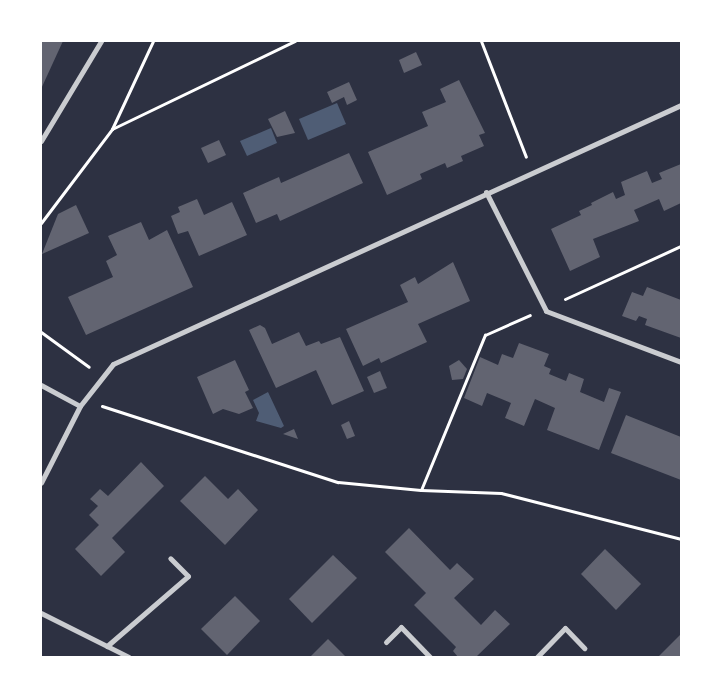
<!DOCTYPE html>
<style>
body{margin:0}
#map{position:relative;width:722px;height:698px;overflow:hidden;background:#2d3142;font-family:"PT Serif",serif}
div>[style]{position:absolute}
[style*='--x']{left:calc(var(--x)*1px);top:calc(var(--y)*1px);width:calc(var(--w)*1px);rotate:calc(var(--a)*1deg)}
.water>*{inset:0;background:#4f5d75}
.building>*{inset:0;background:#626471}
.path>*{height:3px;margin:-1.5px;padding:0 1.5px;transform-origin:1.5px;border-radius:1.5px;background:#fff}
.minor>*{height:5px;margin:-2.5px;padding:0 2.5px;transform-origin:2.5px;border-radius:2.5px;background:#caccd0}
span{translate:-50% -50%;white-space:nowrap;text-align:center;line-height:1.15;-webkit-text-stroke:5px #fff;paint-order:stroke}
.frame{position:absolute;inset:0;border:42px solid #fff;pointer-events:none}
</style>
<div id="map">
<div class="water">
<div style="clip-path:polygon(337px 103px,346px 124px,308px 140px,299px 119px)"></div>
<div style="clip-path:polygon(271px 128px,277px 143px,247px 156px,240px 141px)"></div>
<div style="clip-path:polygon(268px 392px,284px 426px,281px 428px,256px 421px,259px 413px,253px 400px)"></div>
</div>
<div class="building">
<div style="clip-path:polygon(41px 41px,63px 41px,41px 89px)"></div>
<div style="clip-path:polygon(416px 52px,422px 65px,404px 73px,399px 60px)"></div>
<div style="clip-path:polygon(459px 80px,485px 133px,479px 135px,484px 146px,461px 156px,463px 161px,447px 168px,445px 163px,420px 174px,422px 179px,387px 195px,368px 152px,428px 126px,422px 112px,446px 102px,440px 89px)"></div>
<div style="clip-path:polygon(349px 82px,357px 100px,347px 105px,344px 97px,332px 103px,327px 92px)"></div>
<div style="clip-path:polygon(285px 111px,295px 133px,277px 137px,268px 119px)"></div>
<div style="clip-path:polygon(219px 140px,226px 155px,208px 163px,201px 148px)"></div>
<div style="clip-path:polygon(349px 153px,363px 183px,280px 221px,277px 214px,256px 223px,243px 193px,279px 177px,281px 183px)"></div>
<div style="clip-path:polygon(681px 164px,681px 203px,664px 211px,659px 199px,634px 210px,639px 221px,593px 239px,600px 257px,570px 271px,551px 229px,581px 215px,579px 211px,592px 205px,591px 203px,613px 192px,616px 199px,625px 195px,621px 182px,647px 171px,652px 183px,662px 179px,659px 173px)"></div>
<div style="clip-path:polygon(197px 199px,204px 215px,232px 202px,247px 235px,199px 256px,188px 231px,178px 234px,171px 216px,180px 212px,178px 207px)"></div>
<div style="clip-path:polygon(76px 205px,89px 233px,42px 254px,58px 214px)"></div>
<div style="clip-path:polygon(141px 222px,149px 240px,167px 230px,193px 287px,86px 335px,68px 297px,113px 277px,106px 261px,117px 255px,108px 236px)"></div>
<div style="clip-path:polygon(453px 262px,470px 301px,418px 324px,427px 342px,381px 363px,379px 358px,363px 366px,346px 329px,408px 302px,400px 285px,415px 277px,418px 284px)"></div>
<div style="clip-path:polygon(647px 287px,681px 300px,681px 338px,645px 325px,647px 319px,639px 316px,636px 321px,622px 316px,632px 292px,643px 296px)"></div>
<div style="clip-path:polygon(260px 325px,265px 328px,272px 344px,299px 332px,306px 346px,319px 341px,321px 344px,340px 337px,364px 391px,332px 405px,316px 370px,276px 388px,249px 330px)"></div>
<div style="clip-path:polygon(519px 343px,549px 354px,544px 366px,551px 369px,549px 374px,566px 381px,569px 373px,584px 379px,580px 392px,604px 402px,609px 388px,621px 392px,599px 450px,547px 430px,555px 408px,535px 399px,524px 426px,505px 418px,511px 403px,487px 393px,482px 406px,464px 398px,480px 357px,498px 365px,502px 354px,513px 358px)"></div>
<div style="clip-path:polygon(235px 360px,249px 390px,245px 392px,253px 408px,239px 414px,223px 409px,213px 414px,197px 377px)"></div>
<div style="clip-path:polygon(459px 360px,467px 369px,463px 379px,452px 380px,449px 366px)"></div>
<div style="clip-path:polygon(380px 371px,387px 388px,374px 393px,367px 377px)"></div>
<div style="clip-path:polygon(626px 415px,681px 437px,681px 480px,611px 453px)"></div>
<div style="clip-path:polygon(349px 421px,355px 436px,347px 439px,341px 425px)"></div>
<div style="clip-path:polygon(294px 429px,298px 439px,283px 434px)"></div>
<div style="clip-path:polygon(141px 462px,164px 486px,112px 538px,125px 552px,101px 576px,75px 549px,99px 525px,89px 515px,98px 506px,90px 499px,100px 489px,108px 496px)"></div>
<div style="clip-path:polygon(205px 476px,228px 499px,238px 489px,258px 510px,225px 545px,180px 501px)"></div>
<div style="clip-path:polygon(409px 528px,450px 570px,457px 563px,474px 579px,454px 598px,481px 625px,495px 610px,510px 624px,476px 657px,458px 657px,453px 651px,456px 647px,414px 605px,426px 593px,385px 552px)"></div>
<div style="clip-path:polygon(605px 549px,641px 584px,616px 610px,581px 574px)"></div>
<div style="clip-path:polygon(333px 555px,357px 578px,312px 623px,289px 599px)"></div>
<div style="clip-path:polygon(235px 596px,260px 621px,227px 655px,201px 629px)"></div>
<div style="clip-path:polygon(681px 634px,681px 657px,658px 657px)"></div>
<div style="clip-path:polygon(328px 639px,346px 657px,310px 657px)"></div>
</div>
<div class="path">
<div style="--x:481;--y:41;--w:124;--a:68.8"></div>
<div style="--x:112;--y:129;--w:203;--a:-25.7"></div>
<div style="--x:41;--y:223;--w:118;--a:-52.9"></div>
<div style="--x:112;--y:129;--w:97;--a:-65"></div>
<div style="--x:565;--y:299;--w:128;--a:-24.6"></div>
<div style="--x:41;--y:332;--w:59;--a:36.1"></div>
<div style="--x:102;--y:406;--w:248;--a:17.9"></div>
<div style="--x:338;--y:482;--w:83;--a:5.5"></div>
<div style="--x:421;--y:490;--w:80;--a:2.1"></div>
<div style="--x:501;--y:493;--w:186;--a:14.3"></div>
<div style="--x:421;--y:490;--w:168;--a:-67.6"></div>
<div style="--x:485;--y:335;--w:49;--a:-24"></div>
</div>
<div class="minor">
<div style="--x:41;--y:141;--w:117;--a:-59"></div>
<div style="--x:486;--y:192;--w:133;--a:63.2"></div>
<div style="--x:546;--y:311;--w:144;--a:20.7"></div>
<div style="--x:41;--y:385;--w:44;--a:28.3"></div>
<div style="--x:80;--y:406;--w:86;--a:116.9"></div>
<div style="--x:80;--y:406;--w:53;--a:-51.8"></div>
<div style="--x:113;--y:364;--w:624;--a:-24.51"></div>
<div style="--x:41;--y:613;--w:98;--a:26.6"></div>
<div style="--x:386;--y:642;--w:21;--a:-45"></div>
<div style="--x:401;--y:627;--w:42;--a:46"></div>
<div style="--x:107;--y:646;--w:107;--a:-40.8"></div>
<div style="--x:188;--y:576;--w:25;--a:-135"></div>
<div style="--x:537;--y:657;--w:40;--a:-46"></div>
<div style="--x:565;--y:628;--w:28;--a:46"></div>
</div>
<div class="frame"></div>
</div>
